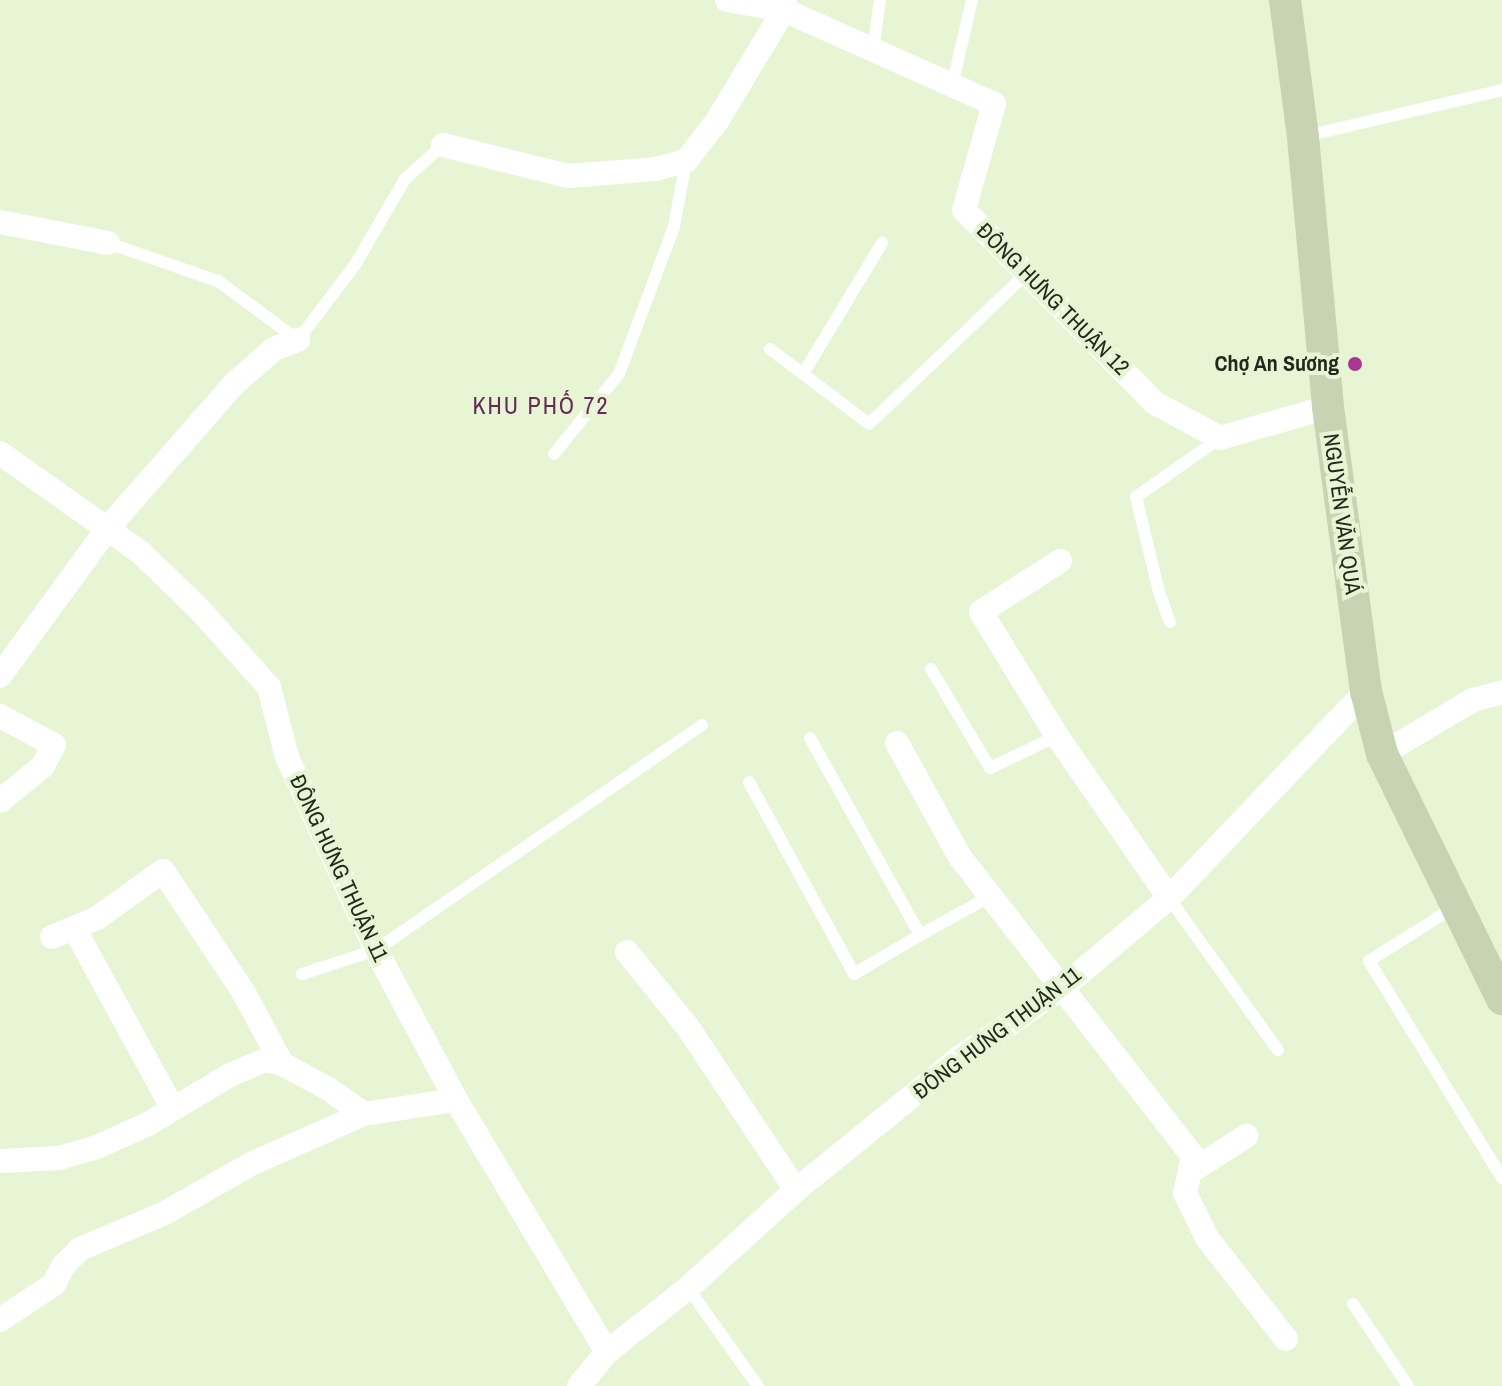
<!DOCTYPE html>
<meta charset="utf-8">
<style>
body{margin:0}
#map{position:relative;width:1502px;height:1386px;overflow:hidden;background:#e7f5d5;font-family:"Archivo Narrow",sans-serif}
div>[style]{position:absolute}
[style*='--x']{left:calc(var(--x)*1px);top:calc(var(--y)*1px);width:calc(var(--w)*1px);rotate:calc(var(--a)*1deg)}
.service>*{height:12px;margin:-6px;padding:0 6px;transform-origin:6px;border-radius:6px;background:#fff}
.minor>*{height:24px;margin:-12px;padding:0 12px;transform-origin:12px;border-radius:12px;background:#fff}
.secondary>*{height:32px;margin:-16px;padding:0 16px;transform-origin:16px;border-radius:16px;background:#c7d3b2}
.dots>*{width:22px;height:22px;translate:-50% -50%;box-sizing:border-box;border:4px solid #e7f5d5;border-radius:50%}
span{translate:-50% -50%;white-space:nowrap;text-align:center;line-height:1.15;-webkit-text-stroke:8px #e7f5d5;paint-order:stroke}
.street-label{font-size:22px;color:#23281d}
.poi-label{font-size:22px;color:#23281d;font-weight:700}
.right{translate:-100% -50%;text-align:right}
.neighbourhood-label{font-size:24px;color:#632b56;letter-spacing:2px}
</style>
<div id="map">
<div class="service">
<div style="--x:873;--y:50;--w:50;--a:-82"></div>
<div style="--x:952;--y:86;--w:88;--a:-76.9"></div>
<div style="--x:1306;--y:136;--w:201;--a:-13.2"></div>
<div style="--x:108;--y:243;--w:116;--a:19.1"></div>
<div style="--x:218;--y:281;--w:99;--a:36.4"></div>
<div style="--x:298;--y:340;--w:94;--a:-52.8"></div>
<div style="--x:355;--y:265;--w:99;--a:-59.8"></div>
<div style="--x:405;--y:179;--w:51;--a:-41.8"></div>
<div style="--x:770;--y:349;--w:124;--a:37.1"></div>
<div style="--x:869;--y:424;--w:216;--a:-43.7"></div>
<div style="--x:803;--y:374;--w:153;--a:-58.9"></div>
<div style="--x:554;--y:454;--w:103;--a:-50.9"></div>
<div style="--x:619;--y:374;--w:157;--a:-69.5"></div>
<div style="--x:674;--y:227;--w:67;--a:-79.7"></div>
<div style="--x:1170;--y:622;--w:32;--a:-110"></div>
<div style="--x:1159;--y:592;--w:98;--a:-103.6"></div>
<div style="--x:1136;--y:497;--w:103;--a:-35.1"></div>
<div style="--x:931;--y:669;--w:115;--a:59.2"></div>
<div style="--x:990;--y:768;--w:74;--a:-25.5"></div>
<div style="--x:810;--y:738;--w:226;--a:60.8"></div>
<div style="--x:920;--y:935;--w:81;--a:-28.8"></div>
<div style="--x:749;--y:782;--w:219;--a:61.3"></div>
<div style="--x:854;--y:974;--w:77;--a:-30.6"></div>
<div style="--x:1169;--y:898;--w:187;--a:54.4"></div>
<div style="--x:1456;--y:906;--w:103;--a:147.7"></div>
<div style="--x:1369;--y:961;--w:255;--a:58.5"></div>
<div style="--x:302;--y:974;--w:78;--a:-18"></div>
<div style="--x:376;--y:950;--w:396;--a:-34.6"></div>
<div style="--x:688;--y:1288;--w:120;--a:54.5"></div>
<div style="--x:1353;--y:1304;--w:99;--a:56.1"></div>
</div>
<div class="minor">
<div style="--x:727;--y:0;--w:58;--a:10"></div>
<div style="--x:784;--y:10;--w:230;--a:24.1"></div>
<div style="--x:994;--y:104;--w:110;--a:105.8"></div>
<div style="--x:964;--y:210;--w:272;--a:45.3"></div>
<div style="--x:1155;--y:403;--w:74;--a:28.3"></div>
<div style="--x:1220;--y:438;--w:112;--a:-16"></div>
<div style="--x:443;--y:145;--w:129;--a:13.9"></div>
<div style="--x:568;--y:176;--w:88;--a:-4.5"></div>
<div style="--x:656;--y:169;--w:31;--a:-15"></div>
<div style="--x:686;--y:161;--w:51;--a:-52.2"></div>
<div style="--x:717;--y:121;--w:130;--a:-58.9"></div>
<div style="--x:784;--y:10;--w:10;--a:-84"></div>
<div style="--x:0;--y:222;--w:110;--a:11"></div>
<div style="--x:0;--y:453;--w:171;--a:35.3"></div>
<div style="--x:140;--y:552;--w:83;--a:44"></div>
<div style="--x:200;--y:610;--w:103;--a:48.1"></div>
<div style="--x:269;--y:687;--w:72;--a:75.6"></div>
<div style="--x:287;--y:757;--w:213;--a:65.2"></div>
<div style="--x:376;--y:950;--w:170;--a:61.9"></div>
<div style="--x:456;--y:1100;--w:294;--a:59.1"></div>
<div style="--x:1060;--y:561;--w:94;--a:147.2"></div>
<div style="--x:981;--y:612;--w:145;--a:58.5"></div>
<div style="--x:1057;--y:736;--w:197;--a:55.3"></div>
<div style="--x:0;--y:676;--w:182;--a:-53.9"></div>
<div style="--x:107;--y:529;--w:193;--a:-48.8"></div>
<div style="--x:234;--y:384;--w:53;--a:-41.2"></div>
<div style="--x:274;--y:349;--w:26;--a:-21"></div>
<div style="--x:0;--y:716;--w:61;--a:28.2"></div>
<div style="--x:54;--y:745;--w:24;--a:118"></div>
<div style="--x:43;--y:766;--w:55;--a:140.9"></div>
<div style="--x:897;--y:743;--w:130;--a:61.1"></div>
<div style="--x:960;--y:857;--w:379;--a:52.1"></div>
<div style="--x:1193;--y:1156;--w:38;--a:102"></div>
<div style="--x:1185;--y:1193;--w:50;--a:63.9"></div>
<div style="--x:1207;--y:1238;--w:128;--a:52"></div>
<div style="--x:1382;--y:754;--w:106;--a:-30.7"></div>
<div style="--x:1473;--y:700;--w:30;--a:-15"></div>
<div style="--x:74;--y:928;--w:206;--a:61.3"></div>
<div style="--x:52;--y:937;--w:49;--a:-22.9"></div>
<div style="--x:97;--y:918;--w:81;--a:-35.5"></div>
<div style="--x:163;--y:871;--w:146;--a:56.4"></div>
<div style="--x:244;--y:993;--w:81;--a:61.8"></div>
<div style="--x:627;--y:952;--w:95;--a:51"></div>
<div style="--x:687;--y:1026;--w:197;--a:56.4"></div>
<div style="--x:0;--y:1161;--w:59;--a:-2.9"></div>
<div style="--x:59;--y:1158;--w:40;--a:-16"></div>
<div style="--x:97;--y:1147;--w:56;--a:-24.3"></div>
<div style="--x:148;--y:1124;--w:96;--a:-30.9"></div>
<div style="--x:230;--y:1075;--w:39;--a:-23"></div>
<div style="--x:266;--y:1060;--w:16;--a:14"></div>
<div style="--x:282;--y:1064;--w:51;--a:28.1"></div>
<div style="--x:327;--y:1088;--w:45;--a:35.1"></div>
<div style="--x:1190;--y:1172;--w:67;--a:-32.7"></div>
<div style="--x:0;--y:1320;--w:65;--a:-33.7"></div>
<div style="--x:54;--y:1284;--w:20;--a:-63"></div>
<div style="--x:63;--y:1266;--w:24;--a:-45"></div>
<div style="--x:80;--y:1249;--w:90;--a:-22.9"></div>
<div style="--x:163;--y:1214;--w:101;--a:-29.6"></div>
<div style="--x:251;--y:1164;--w:124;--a:-23.9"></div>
<div style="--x:364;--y:1114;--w:93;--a:-8.7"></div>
<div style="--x:579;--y:1386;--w:44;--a:-50.5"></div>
<div style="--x:607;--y:1352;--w:103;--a:-38.3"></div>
<div style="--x:688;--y:1288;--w:146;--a:-42.2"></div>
<div style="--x:796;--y:1190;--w:210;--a:-39"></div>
<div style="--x:959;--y:1058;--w:125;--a:-34.2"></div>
<div style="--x:1062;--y:988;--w:140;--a:-40.1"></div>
<div style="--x:1169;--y:898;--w:286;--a:-46.4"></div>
</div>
<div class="secondary">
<div style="--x:1285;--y:0;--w:138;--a:82.5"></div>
<div style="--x:1303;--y:137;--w:271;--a:84.7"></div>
<div style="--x:1328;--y:407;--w:287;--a:82.4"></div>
<div style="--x:1366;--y:691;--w:65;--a:75.7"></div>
<div style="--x:1382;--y:754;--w:273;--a:63.9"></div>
</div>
<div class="dots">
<div style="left:1355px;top:364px;background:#a83692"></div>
</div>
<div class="street-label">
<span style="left:1053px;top:299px;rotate:45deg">ĐÔNG HƯNG THUẬN 12</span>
<span style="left:1342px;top:514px;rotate:82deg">NGUYỄN VĂN QUÁ</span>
<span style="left:339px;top:868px;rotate:65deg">ĐÔNG HƯNG THUẬN 11</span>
<span style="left:997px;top:1033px;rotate:-37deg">ĐÔNG HƯNG THUẬN 11</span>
</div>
<div class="poi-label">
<span class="right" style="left:1339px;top:364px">Chợ An Sương</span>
</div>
<div class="neighbourhood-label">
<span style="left:541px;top:406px">KHU PHỐ 72</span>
</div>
</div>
